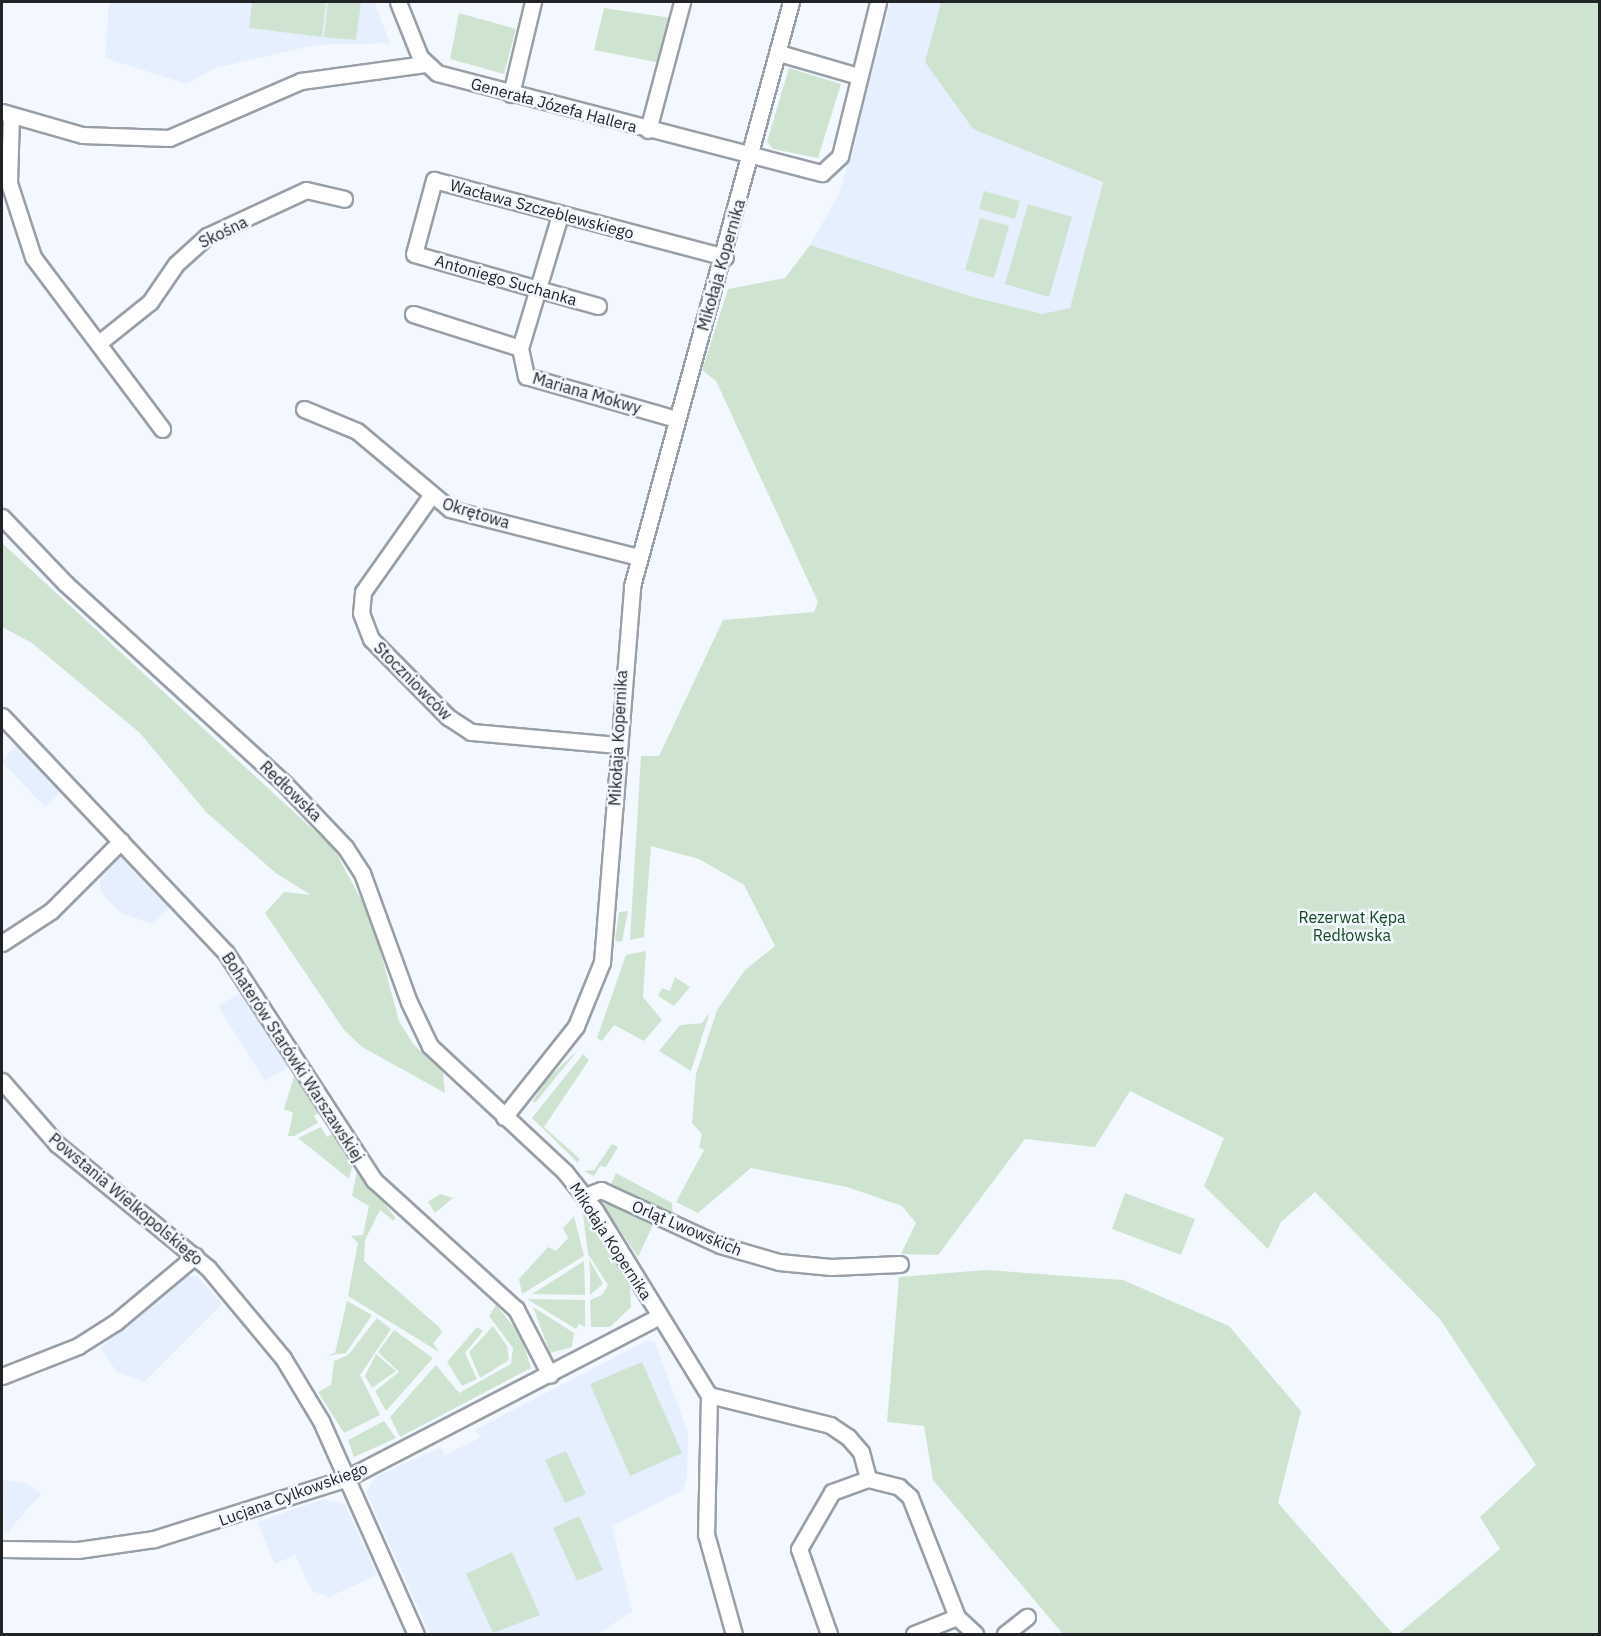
<!DOCTYPE html>
<meta charset="utf-8">
<style>
body{margin:0}
#map{position:relative;width:1601px;height:1636px;overflow:hidden;background:#f3f8fe;font-family:"IBM Plex Sans",sans-serif}
div>[style]{position:absolute}
[style*='--x']{left:calc(var(--x)*1px);top:calc(var(--y)*1px);width:calc(var(--w)*1px);rotate:calc(var(--a)*1deg)}
.built>*{inset:0;background:#e5effe}
.green>*{inset:0;background:#cee4d1}
.roads{filter:drop-shadow(2px 0 #999fa6) drop-shadow(-2px 0 #999fa6) drop-shadow(0 2px #999fa6) drop-shadow(0 -2px #999fa6)}
.minor>*{height:15px;margin:-7.5px;padding:0 7.5px;transform-origin:7.5px;border-radius:7.5px;background:#fff}
span{translate:-50% -50%;white-space:nowrap;text-align:center;line-height:1.15;-webkit-text-stroke:5px #f3f8fe;paint-order:stroke}
.street-label{font-size:16px;color:#212326}
.park-label{font-size:16px;color:#154722}
.frame{position:absolute;inset:0;border:3px solid #212326;pointer-events:none}
</style>
<div id="map">
<div class="built">
<div style="clip-path:polygon(109px 2px,374px 2px,390px 43px,315px 45px,215px 68px,187px 84px,105px 58px)"></div>
<div style="clip-path:polygon(891px 2px,941px 2px,925px 62px,1103px 182px,1071px 308px,1042px 314px,973px 297px,810px 245px,839px 194px)"></div>
<div style="clip-path:polygon(16px 745px,61px 792px,45px 807px,2px 762px)"></div>
<div style="clip-path:polygon(123px 856px,171px 906px,153px 924px,121px 913px,100px 892px,100px 874px)"></div>
<div style="clip-path:polygon(241px 993px,289px 1067px,265px 1081px,218px 1006px)"></div>
<div style="clip-path:polygon(188px 1276px,197px 1276px,222px 1304px,144px 1382px,117px 1372px,100px 1348px)"></div>
<div style="clip-path:polygon(648px 1340px,655px 1342px,688px 1433px,687px 1478px,683px 1490px,612px 1526px,632px 1611px,598px 1634px,430px 1634px,366px 1492px,375px 1477px,441px 1447px,445px 1455px,474px 1441px,480px 1437px,476px 1429px)"></div>
<div style="clip-path:polygon(2px 1479px,28px 1484px,41px 1494px,5px 1535px)"></div>
<div style="clip-path:polygon(324px 1499px,345px 1504px,377px 1575px,329px 1597px,312px 1591px,295px 1555px,275px 1564px,257px 1522px)"></div>
</div>
<div class="green">
<div style="clip-path:polygon(252px 2px,326px 2px,322px 37px,249px 28px)"></div>
<div style="clip-path:polygon(328px 2px,361px 2px,356px 40px,324px 37px)"></div>
<div style="clip-path:polygon(941px 2px,1599px 2px,1599px 1634px,1398px 1634px,1500px 1549px,1480px 1517px,1536px 1465px,1440px 1319px,1315px 1192px,1281px 1222px,1268px 1249px,1204px 1186px,1224px 1138px,1130px 1091px,1095px 1147px,1025px 1139px,938px 1255px,901px 1254px,916px 1223px,902px 1206px,847px 1187px,751px 1168px,698px 1213px,676px 1202px,704px 1150px,699px 1147px,702px 1134px,692px 1123px,696px 1074px,717px 1010px,745px 970px,775px 946px,744px 885px,699px 859px,651px 846px,644px 937px,630px 940px,641px 756px,659px 756px,723px 620px,814px 612px,818px 602px,716px 381px,702px 370px,728px 289px,785px 278px,810px 245px,973px 297px,1042px 314px,1070px 308px,1103px 182px,973px 129px,925px 62px)"></div>
<div style="clip-path:polygon(604px 8px,672px 18px,661px 63px,594px 50px)"></div>
<div style="clip-path:polygon(459px 13px,516px 29px,504px 74px,450px 59px)"></div>
<div style="clip-path:polygon(789px 68px,841px 84px,818px 158px,773px 149px,767px 142px)"></div>
<div style="clip-path:polygon(984px 191px,1020px 201px,1015px 219px,979px 209px)"></div>
<div style="clip-path:polygon(1028px 204px,1072px 217px,1049px 297px,1005px 284px)"></div>
<div style="clip-path:polygon(980px 218px,1009px 226px,994px 278px,965px 270px)"></div>
<div style="clip-path:polygon(2px 543px,334px 849px,372px 920px,399px 1021px,414px 1045px,443px 1072px,445px 1093px,362px 1047px,344px 1030px,265px 913px,284px 892px,311px 895px,277px 874px,206px 812px,140px 733px,32px 643px,2px 627px)"></div>
<div style="clip-path:polygon(628px 911px,622px 942px,615px 941px,619px 912px)"></div>
<div style="clip-path:polygon(646px 951px,643px 997px,662px 1020px,644px 1041px,614px 1025px,602px 1041px,597px 1038px,626px 955px)"></div>
<div style="clip-path:polygon(675px 977px,690px 987px,674px 1006px,658px 996px,662px 988px,670px 991px)"></div>
<div style="clip-path:polygon(710px 1012px,691px 1071px,659px 1051px,680px 1025px,702px 1023px)"></div>
<div style="clip-path:polygon(578px 1050px,536px 1102px,532px 1102px,548px 1078px)"></div>
<div style="clip-path:polygon(583px 1054px,589px 1060px,544px 1127px,580px 1159px,578px 1163px,532px 1118px)"></div>
<div style="clip-path:polygon(295px 1073px,320px 1112px,314px 1116px,318px 1123px,294px 1136px,288px 1136px,293px 1113px,284px 1109px)"></div>
<div style="clip-path:polygon(321px 1127px,327px 1137px,334px 1133px,353px 1163px,349px 1179px,298px 1138px)"></div>
<div style="clip-path:polygon(612px 1144px,618px 1147px,606px 1167px,600px 1166px,594px 1176px,584px 1171px,594px 1170px)"></div>
<div style="clip-path:polygon(357px 1171px,395px 1217px,394px 1221px,380px 1210px,365px 1240px,364px 1261px,439px 1327px,442px 1333px,433px 1343px,439px 1352px,348px 1296px,358px 1243px,351px 1236px,363px 1235px,369px 1206px,352px 1196px)"></div>
<div style="clip-path:polygon(616px 1173px,672px 1203px,673px 1218px,610px 1186px)"></div>
<div style="clip-path:polygon(1125px 1193px,1195px 1219px,1181px 1255px,1112px 1229px)"></div>
<div style="clip-path:polygon(440px 1194px,453px 1198px,435px 1213px,428px 1202px)"></div>
<div style="clip-path:polygon(611px 1202px,654px 1223px,638px 1257px,603px 1205px)"></div>
<div style="clip-path:polygon(582px 1207px,630px 1286px,631px 1307px,610px 1327px,591px 1327px,590px 1300px,602px 1295px,608px 1285px,588px 1254px)"></div>
<div style="clip-path:polygon(574px 1216px,584px 1256px,522px 1294px,519px 1279px,548px 1247px,556px 1251px,568px 1238px,563px 1228px)"></div>
<div style="clip-path:polygon(589px 1259px,603px 1284px,590px 1295px,590px 1272px)"></div>
<div style="clip-path:polygon(584px 1261px,585px 1295px,532px 1294px)"></div>
<div style="clip-path:polygon(986px 1270px,1123px 1280px,1229px 1326px,1301px 1411px,1278px 1503px,1393px 1634px,1063px 1634px,933px 1480px,924px 1426px,887px 1422px,899px 1277px)"></div>
<div style="clip-path:polygon(527px 1299px,585px 1300px,585px 1327px,579px 1324px,576px 1329px)"></div>
<div style="clip-path:polygon(347px 1301px,372px 1315px,346px 1353px,325px 1356px,335px 1353px)"></div>
<div style="clip-path:polygon(496px 1305px,520px 1334px,531px 1368px,400px 1437px,390px 1417px,436px 1365px,459px 1393px,511px 1364px,513px 1348px,489px 1316px)"></div>
<div style="clip-path:polygon(533px 1307px,574px 1333px,572px 1347px,550px 1353px)"></div>
<div style="clip-path:polygon(377px 1318px,391px 1329px,360px 1375px,380px 1415px,344px 1433px,318px 1392px,331px 1385px,334px 1361px,348px 1355px)"></div>
<div style="clip-path:polygon(493px 1326px,507px 1346px,509px 1360px,480px 1378px,469px 1352px)"></div>
<div style="clip-path:polygon(477px 1327px,483px 1331px,465px 1353px,477px 1379px,462px 1386px,447px 1362px)"></div>
<div style="clip-path:polygon(394px 1330px,433px 1358px,386px 1411px,375px 1391px,399px 1372px,378px 1352px)"></div>
<div style="clip-path:polygon(376px 1354px,396px 1371px,372px 1388px,365px 1376px)"></div>
<div style="clip-path:polygon(642px 1362px,682px 1453px,630px 1476px,590px 1384px)"></div>
<div style="clip-path:polygon(384px 1421px,396px 1438px,354px 1457px,348px 1440px)"></div>
<div style="clip-path:polygon(566px 1451px,586px 1494px,565px 1503px,545px 1460px)"></div>
<div style="clip-path:polygon(579px 1516px,603px 1570px,577px 1581px,553px 1528px)"></div>
<div style="clip-path:polygon(512px 1552px,540px 1615px,493px 1633px,466px 1574px)"></div>
</div>
<div class="roads">
<div class="minor">
<div style="--x:398;--y:2;--w:59;--a:68.2"></div>
<div style="--x:420;--y:57;--w:23;--a:43"></div>
<div style="--x:437;--y:73;--w:398;--a:14.6"></div>
<div style="--x:822;--y:173;--w:25;--a:-43"></div>
<div style="--x:840;--y:156;--w:159;--a:-76.1"></div>
<div style="--x:779;--y:53;--w:82;--a:16.2"></div>
<div style="--x:511;--y:94;--w:95;--a:-76.6"></div>
<div style="--x:2;--y:112;--w:83;--a:16"></div>
<div style="--x:82;--y:135;--w:87;--a:2"></div>
<div style="--x:169;--y:138;--w:144;--a:-23.4"></div>
<div style="--x:301;--y:81;--w:125;--a:-7.8"></div>
<div style="--x:11;--y:115;--w:68;--a:91.7"></div>
<div style="--x:9;--y:183;--w:78;--a:72"></div>
<div style="--x:33;--y:257;--w:215;--a:53.1"></div>
<div style="--x:648;--y:130;--w:132;--a:-75.1"></div>
<div style="--x:560;--y:215;--w:139;--a:106.7"></div>
<div style="--x:520;--y:348;--w:29;--a:78"></div>
<div style="--x:526;--y:376;--w:156;--a:16"></div>
<div style="--x:598;--y:306;--w:191;--a:-164.2"></div>
<div style="--x:414;--y:254;--w:77;--a:-74.9"></div>
<div style="--x:434;--y:180;--w:301;--a:14.8"></div>
<div style="--x:413;--y:314;--w:112;--a:17.6"></div>
<div style="--x:100;--y:342;--w:64;--a:-38.7"></div>
<div style="--x:150;--y:302;--w:46;--a:-55.6"></div>
<div style="--x:176;--y:264;--w:42;--a:-42.1"></div>
<div style="--x:207;--y:236;--w:109;--a:-24.9"></div>
<div style="--x:306;--y:190;--w:39;--a:13"></div>
<div style="--x:304;--y:409;--w:57;--a:22.5"></div>
<div style="--x:357;--y:431;--w:121;--a:40"></div>
<div style="--x:450;--y:509;--w:194;--a:14.3"></div>
<div style="--x:430;--y:497;--w:116;--a:125.2"></div>
<div style="--x:363;--y:592;--w:21;--a:95"></div>
<div style="--x:361;--y:613;--w:28;--a:69"></div>
<div style="--x:371;--y:639;--w:110;--a:45.4"></div>
<div style="--x:448;--y:717;--w:27;--a:33"></div>
<div style="--x:471;--y:732;--w:148;--a:5.1"></div>
<div style="--x:2;--y:517;--w:91;--a:46.3"></div>
<div style="--x:65;--y:583;--w:295;--a:42.4"></div>
<div style="--x:283;--y:782;--w:90;--a:46.4"></div>
<div style="--x:345;--y:847;--w:31;--a:57"></div>
<div style="--x:362;--y:873;--w:137;--a:70"></div>
<div style="--x:409;--y:1002;--w:49;--a:64.5"></div>
<div style="--x:430;--y:1046;--w:185;--a:43"></div>
<div style="--x:565;--y:1172;--w:48;--a:51.7"></div>
<div style="--x:595;--y:1210;--w:217;--a:58.4"></div>
<div style="--x:709;--y:1395;--w:139;--a:91.2"></div>
<div style="--x:706;--y:1534;--w:104;--a:74.4"></div>
<div style="--x:2;--y:716;--w:326;--a:46.6"></div>
<div style="--x:226;--y:953;--w:271;--a:56.9"></div>
<div style="--x:374;--y:1180;--w:192;--a:42.3"></div>
<div style="--x:516;--y:1309;--w:74;--a:62.7"></div>
<div style="--x:2;--y:943;--w:59;--a:-33.1"></div>
<div style="--x:51;--y:911;--w:99;--a:-45"></div>
<div style="--x:2;--y:1081;--w:84;--a:48.9"></div>
<div style="--x:57;--y:1144;--w:195;--a:39.4"></div>
<div style="--x:208;--y:1268;--w:117;--a:50.2"></div>
<div style="--x:283;--y:1358;--w:74;--a:58.9"></div>
<div style="--x:321;--y:1421;--w:233;--a:66"></div>
<div style="--x:504;--y:1117;--w:116;--a:-51.6"></div>
<div style="--x:576;--y:1026;--w:69;--a:-67.9"></div>
<div style="--x:602;--y:962;--w:377;--a:-85.4"></div>
<div style="--x:632;--y:586;--w:605;--a:-74.77"></div>
<div style="--x:585;--y:1196;--w:17;--a:-21"></div>
<div style="--x:601;--y:1190;--w:131;--a:24.8"></div>
<div style="--x:720;--y:1245;--w:61;--a:16.1"></div>
<div style="--x:779;--y:1262;--w:52;--a:5.5"></div>
<div style="--x:831;--y:1267;--w:69;--a:-2.5"></div>
<div style="--x:2;--y:1376;--w:82;--a:-21.5"></div>
<div style="--x:78;--y:1346;--w:45;--a:-32.3"></div>
<div style="--x:116;--y:1322;--w:103;--a:-39.9"></div>
<div style="--x:709;--y:1395;--w:125;--a:13.9"></div>
<div style="--x:830;--y:1425;--w:22;--a:34"></div>
<div style="--x:848;--y:1437;--w:20;--a:49"></div>
<div style="--x:861;--y:1452;--w:28;--a:75"></div>
<div style="--x:868;--y:1479;--w:32;--a:14"></div>
<div style="--x:899;--y:1487;--w:15;--a:42"></div>
<div style="--x:910;--y:1497;--w:129;--a:68.6"></div>
<div style="--x:957;--y:1617;--w:25;--a:43"></div>
<div style="--x:2;--y:1549;--w:76;--a:0.8"></div>
<div style="--x:78;--y:1550;--w:77;--a:-8.2"></div>
<div style="--x:154;--y:1539;--w:202;--a:-17.5"></div>
<div style="--x:347;--y:1478;--w:352;--a:-27.4"></div>
<div style="--x:829;--y:1634;--w:90;--a:-109.4"></div>
<div style="--x:799;--y:1549;--w:66;--a:-59.9"></div>
<div style="--x:832;--y:1492;--w:38;--a:-20"></div>
<div style="--x:914;--y:1634;--w:46;--a:-21.6"></div>
<div style="--x:1005;--y:1634;--w:28;--a:-38"></div>
</div>
</div>
<div class="street-label">
<span style="left:554px;top:105px;rotate:15deg">Generała Józefa Hallera</span>
<span style="left:542px;top:209px;rotate:15deg">Wacława Szczeblewskiego</span>
<span style="left:223px;top:232px;rotate:-26deg">Skośna</span>
<span style="left:721px;top:265px;rotate:-74deg">Mikołaja Kopernika</span>
<span style="left:506px;top:280px;rotate:16deg">Antoniego Suchanka</span>
<span style="left:587px;top:393px;rotate:16deg">Mariana Mokwy</span>
<span style="left:476px;top:513px;rotate:17deg">Okrętowa</span>
<span style="left:413px;top:681px;rotate:45deg">Stoczniowców</span>
<span style="left:618px;top:738px;rotate:-87deg">Mikołaja Kopernika</span>
<span style="left:291px;top:791px;rotate:44deg">Redłowska</span>
<span style="left:293px;top:1057px;rotate:57deg">Bohaterów Starówki Warszawskiej</span>
<span style="left:126px;top:1199px;rotate:40deg">Powstania Wielkopolskiego</span>
<span style="left:687px;top:1228px;rotate:23deg">Orląt Lwowskich</span>
<span style="left:611px;top:1241px;rotate:57deg">Mikołaja Kopernika</span>
<span style="left:293px;top:1494px;rotate:-20deg">Lucjana Cylkowskiego</span>
</div>
<div class="park-label">
<span style="left:1352px;top:926px">Rezerwat Kępa<br>Redłowska</span>
</div>
<div class="frame"></div>
</div>
